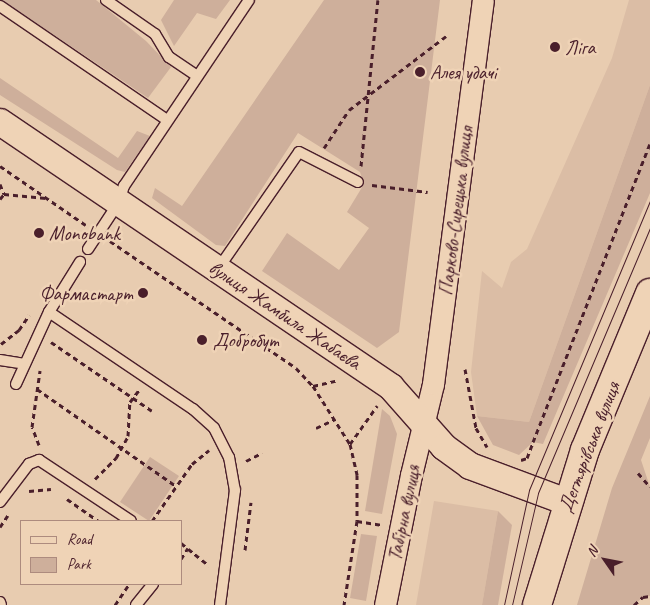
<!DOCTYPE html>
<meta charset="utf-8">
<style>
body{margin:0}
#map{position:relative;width:650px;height:605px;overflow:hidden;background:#e8ccb0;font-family:Caveat,sans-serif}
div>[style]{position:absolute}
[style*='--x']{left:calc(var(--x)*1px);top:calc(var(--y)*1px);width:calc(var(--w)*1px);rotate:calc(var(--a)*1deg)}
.built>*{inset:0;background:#dbbda5}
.green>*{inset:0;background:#ceaf9b}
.path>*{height:3px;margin-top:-1.5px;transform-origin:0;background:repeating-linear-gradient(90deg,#4a1f2b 0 5px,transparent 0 9px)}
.roads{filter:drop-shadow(1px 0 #4a1f2b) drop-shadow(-1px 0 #4a1f2b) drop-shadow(0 1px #4a1f2b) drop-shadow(0 -1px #4a1f2b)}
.service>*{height:10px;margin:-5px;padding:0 5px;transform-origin:5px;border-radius:5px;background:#efd3b6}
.minor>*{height:21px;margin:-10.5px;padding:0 10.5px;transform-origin:10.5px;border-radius:10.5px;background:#efd3b6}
.tertiary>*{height:26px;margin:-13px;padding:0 13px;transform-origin:13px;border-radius:13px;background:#efd3b6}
.secondary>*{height:28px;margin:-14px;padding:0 14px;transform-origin:14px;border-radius:14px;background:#efd3b6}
.tram>*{height:1px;margin:-0.5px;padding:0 0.5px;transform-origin:0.5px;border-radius:0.5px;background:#4a1f2b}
.dots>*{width:14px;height:14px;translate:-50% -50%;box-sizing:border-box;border:2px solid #efd3b6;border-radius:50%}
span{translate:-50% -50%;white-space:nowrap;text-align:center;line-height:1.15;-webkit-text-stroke:5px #efd3b6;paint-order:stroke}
.poi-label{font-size:20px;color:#4a1f2b}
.left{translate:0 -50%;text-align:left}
.right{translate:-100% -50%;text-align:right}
.street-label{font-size:20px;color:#4a1f2b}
.legend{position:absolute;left:20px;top:520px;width:162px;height:65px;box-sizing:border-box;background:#efd3b6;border:1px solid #ad8b7e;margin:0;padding:6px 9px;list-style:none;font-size:15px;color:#4a1f2b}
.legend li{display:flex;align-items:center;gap:10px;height:25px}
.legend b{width:25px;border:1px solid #ad8b7e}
.north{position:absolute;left:580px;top:535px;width:50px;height:50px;-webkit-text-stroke:4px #efd3b6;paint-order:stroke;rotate:303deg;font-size:14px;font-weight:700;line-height:20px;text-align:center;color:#4a1f2b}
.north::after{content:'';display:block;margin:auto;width:18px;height:22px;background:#4a1f2b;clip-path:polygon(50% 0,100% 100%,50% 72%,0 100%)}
</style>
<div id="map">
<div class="built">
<div style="clip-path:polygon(629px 0,650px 0,650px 85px,529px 422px,477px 416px,471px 372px,482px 271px,502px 288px,511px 262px,527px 249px,612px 58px)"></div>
<div style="clip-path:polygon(434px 501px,498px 511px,482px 605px,416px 605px)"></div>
</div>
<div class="green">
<div style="clip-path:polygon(2px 0,96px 0,146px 41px,171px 67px,148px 98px)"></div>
<div style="clip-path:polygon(174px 0,230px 0,216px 19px,197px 13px,174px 46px,161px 20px)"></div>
<div style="clip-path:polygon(324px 0,440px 0,399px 332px,377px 348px,262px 271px,287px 233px,339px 270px,369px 228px,347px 212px,364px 184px,360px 172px,298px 133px,225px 246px,216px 245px,152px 198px,155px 188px,182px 206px)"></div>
<div style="clip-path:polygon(0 78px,118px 158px,137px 131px,150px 136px,125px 172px,117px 170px,0 95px)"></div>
<div style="clip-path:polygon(650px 85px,650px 193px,543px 444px,533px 442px,519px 455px,493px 445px,477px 416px,529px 422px)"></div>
<div style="clip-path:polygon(650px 396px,650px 438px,641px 460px,650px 487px,650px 596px,643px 597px,634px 605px,577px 605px,612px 488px)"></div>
<div style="clip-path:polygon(382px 409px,390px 416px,397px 434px,382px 514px,365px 511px)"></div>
<div style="clip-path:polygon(150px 457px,179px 476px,149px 521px,120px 502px)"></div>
<div style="clip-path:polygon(498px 511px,512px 525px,498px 605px,482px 605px)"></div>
<div style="clip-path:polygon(361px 534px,377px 536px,366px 601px,350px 598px)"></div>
</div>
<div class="path">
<div style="--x:324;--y:148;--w:45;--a:-56.7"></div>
<div style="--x:349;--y:110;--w:122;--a:-37.3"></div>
<div style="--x:0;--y:166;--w:104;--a:34.5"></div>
<div style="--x:361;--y:166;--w:167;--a:-84.2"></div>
<div style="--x:0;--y:184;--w:11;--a:68"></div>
<div style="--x:372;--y:185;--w:56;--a:7.1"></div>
<div style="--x:4;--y:194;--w:42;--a:5.4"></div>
<div style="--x:0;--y:199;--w:6;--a:-51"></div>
<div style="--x:110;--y:241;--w:225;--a:34.3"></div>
<div style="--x:296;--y:368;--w:25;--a:47"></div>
<div style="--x:313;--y:386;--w:26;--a:-13"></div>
<div style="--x:51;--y:342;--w:122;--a:34.3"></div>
<div style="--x:1;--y:344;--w:23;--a:-38"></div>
<div style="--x:19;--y:330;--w:18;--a:-56"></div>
<div style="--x:465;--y:369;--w:60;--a:79.4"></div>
<div style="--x:476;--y:428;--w:22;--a:60"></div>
<div style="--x:313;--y:386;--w:69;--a:57.5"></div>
<div style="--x:350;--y:444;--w:32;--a:77"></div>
<div style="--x:357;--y:475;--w:46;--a:90"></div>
<div style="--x:357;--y:521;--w:85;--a:98.8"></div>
<div style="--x:37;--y:389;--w:169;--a:34.9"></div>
<div style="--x:316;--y:428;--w:21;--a:-25"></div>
<div style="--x:350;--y:444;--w:47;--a:-54.6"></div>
<div style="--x:39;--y:445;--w:19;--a:-111"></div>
<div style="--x:32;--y:427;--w:57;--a:-81.9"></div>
<div style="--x:521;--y:460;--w:6;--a:-18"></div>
<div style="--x:527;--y:458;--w:17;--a:-69"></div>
<div style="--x:533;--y:442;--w:320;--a:-68.6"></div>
<div style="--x:246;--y:461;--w:18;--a:-27"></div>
<div style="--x:638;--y:473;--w:18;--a:49"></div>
<div style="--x:95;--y:479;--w:30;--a:-45"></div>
<div style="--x:116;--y:458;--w:25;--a:-61"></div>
<div style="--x:128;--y:436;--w:34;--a:-87"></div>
<div style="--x:130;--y:402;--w:15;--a:-53"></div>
<div style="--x:29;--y:491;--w:22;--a:-5"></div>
<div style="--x:67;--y:499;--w:38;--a:35"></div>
<div style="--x:152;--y:521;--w:70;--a:-54.9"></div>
<div style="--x:192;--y:464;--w:22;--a:-39"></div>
<div style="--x:357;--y:521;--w:24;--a:9"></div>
<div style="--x:0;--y:527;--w:14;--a:-56"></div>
<div style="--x:181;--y:543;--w:36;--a:39"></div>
<div style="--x:245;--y:550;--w:48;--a:-82.9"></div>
<div style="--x:181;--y:559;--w:13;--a:-58"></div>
<div style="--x:115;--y:605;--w:25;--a:-56"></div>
<div style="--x:634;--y:605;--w:12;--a:-42"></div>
<div style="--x:643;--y:597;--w:7;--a:-8"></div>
</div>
<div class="roads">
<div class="service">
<div style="--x:106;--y:0;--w:60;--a:34.8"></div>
<div style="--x:155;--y:34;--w:27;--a:59"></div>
<div style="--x:169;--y:57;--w:34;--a:34"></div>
<div style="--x:0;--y:6;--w:202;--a:34.3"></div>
<div style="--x:88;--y:249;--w:56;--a:-56.6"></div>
<div style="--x:119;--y:202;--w:17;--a:-73"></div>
<div style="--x:124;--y:186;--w:224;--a:-56.1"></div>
<div style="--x:218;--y:269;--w:142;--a:-55.3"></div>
<div style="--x:299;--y:152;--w:66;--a:27"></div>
<div style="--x:49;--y:312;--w:174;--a:34"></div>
<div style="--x:193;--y:409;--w:28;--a:42"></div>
<div style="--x:214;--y:428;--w:33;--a:63"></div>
<div style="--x:229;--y:457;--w:34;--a:80"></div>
<div style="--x:235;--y:490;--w:116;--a:97.4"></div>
<div style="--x:0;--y:360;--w:25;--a:9"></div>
<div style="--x:16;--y:384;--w:79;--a:-65.4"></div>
<div style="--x:49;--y:312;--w:59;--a:-58.2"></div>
<div style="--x:0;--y:502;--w:48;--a:-52.7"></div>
<div style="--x:29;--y:464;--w:11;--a:-22"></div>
<div style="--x:39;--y:460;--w:110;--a:33.5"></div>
<div style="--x:0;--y:602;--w:3;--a:72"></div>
<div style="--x:136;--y:605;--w:27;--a:-51"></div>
</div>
<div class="minor">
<div style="--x:385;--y:605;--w:133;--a:-78.7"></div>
<div style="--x:411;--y:475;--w:94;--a:-76.4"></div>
<div style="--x:433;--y:384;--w:387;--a:-82.6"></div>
</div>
<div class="tertiary">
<div style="--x:0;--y:122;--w:472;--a:34.1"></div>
<div style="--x:391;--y:387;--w:80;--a:48.5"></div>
<div style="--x:444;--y:447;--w:32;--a:36"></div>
<div style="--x:470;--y:466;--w:103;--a:20.4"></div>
</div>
<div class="secondary">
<div style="--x:537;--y:605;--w:162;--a:-72.8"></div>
<div style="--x:585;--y:450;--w:170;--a:-67.5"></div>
</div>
</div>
<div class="tram">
<div style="--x:504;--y:605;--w:118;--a:-77.7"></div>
<div style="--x:529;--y:490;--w:313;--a:-67.3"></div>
<div style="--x:512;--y:605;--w:115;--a:-76.9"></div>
<div style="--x:538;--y:493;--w:288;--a:-67.1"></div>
</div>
<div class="dots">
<div style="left:555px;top:47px;background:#4a1f2b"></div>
<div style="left:420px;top:72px;background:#4a1f2b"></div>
<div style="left:39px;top:233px;background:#4a1f2b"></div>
<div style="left:143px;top:293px;background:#4a1f2b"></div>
<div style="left:202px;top:340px;background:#4a1f2b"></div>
</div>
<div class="poi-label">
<span class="left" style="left:565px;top:47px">Ліга</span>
<span class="left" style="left:430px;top:72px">Алея удачі</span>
<span class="left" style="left:49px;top:233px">Monobank</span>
<span class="right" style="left:133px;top:293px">Фармастарт</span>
<span class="left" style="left:213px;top:340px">Добробут</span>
</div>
<div class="street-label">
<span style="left:456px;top:211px;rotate:-83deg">Парково-Сирецька вулиця</span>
<span style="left:285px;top:315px;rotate:34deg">вулиця Жамбила Жабаєва</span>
<span style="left:589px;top:447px;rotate:-69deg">Дегтярівська вулиця</span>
<span style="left:404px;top:513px;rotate:-78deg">Табірна вулиця</span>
</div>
<ul class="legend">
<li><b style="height:6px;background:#efd3b6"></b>Road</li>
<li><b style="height:14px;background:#ceaf9b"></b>Park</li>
</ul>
<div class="north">N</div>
</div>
